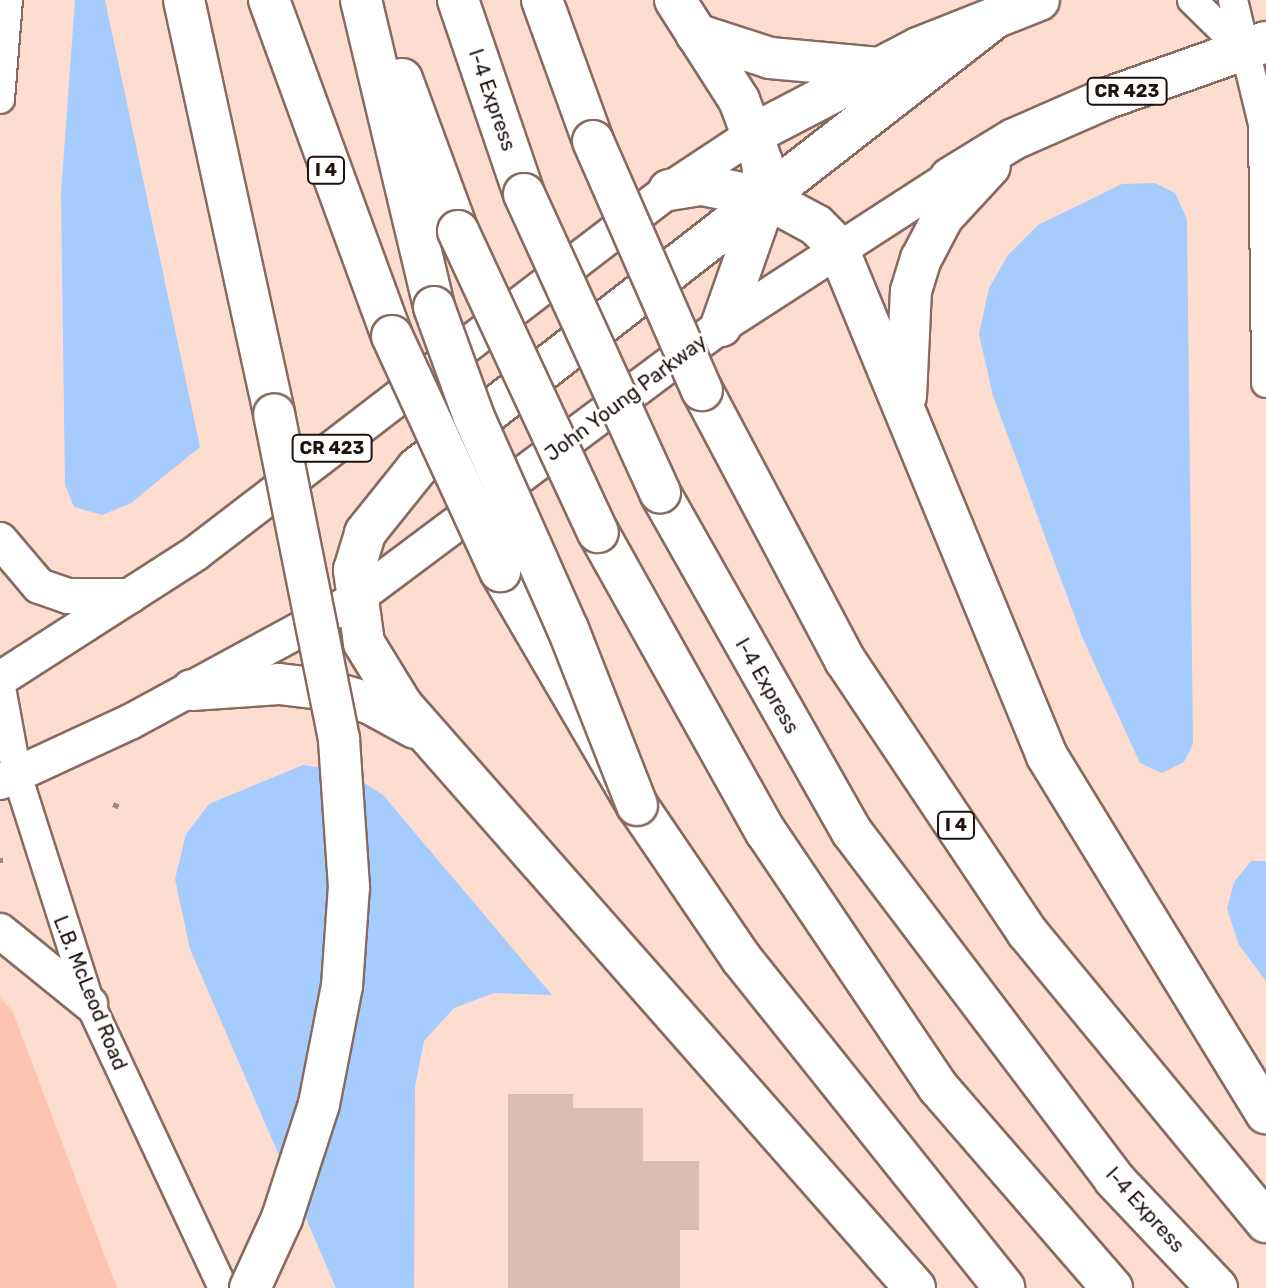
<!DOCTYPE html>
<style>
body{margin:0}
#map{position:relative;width:1266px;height:1288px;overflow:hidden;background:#feddd1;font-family:Rubik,sans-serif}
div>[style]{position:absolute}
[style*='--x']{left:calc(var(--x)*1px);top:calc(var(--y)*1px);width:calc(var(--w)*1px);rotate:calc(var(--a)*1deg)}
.green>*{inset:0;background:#fcc4b0}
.water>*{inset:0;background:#a6ccfe}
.building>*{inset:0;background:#dabbaf}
.path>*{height:5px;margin-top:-2.5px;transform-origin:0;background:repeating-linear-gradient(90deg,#9d867d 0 6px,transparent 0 10px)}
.roads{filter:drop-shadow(2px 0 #876b60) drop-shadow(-2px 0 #876b60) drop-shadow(0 2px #876b60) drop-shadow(0 -2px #876b60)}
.minor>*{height:28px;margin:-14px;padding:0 14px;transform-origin:14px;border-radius:14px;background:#fff}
.major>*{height:34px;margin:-17px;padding:0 17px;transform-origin:17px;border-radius:17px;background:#fff}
.highway>*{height:40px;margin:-20px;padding:0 20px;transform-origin:20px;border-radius:20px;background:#fff}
.bridges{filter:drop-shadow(2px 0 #876b60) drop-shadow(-2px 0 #876b60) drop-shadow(0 2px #876b60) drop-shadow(0 -2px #876b60)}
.highway-bridge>*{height:40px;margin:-20px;padding:0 20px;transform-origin:20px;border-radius:20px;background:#fff}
span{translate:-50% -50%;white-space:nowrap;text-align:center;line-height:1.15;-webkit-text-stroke:6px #fff;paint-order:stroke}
.shield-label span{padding:2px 6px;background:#fff;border:2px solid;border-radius:6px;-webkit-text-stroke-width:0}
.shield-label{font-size:18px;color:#1d120e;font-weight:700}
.street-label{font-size:20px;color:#1d120e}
</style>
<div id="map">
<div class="green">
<div style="clip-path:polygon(0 998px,12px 1010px,117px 1288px,0 1288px)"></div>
</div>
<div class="water">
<div style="clip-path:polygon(75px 0,105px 0,200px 447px,131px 503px,102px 515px,74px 507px,65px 485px,61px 193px)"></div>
<div style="clip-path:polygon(1155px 183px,1175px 193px,1187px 219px,1193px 744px,1184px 762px,1162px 773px,1140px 763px,1083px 639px,993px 396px,979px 334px,989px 288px,1008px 255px,1038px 225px,1122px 184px)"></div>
<div style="clip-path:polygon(303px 765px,346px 771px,383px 795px,552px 995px,494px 993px,454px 1008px,424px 1041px,415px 1086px,414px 1288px,336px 1288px,190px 949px,175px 879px,186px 834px,209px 804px)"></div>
<div style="clip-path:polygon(1251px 861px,1266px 861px,1266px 981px,1239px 945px,1227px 909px,1234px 882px)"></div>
</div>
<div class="building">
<div style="clip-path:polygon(508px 1094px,573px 1094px,573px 1108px,643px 1108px,643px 1161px,699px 1161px,699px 1230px,680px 1230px,680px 1288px,508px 1288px)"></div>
</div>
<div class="path">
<div style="--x:113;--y:804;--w:8;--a:23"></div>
<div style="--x:0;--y:860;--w:3;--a:0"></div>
</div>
<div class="roads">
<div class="minor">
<div style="--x:1192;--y:0;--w:70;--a:44.4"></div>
<div style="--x:1233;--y:0;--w:128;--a:76.4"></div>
<div style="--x:1263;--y:124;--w:259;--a:89.3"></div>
<div style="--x:0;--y:99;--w:99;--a:-85.4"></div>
<div style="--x:0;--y:682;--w:95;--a:79.6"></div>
<div style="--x:17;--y:775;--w:240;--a:72.3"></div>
<div style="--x:90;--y:1004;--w:314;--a:64.9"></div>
</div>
<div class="major">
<div style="--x:0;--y:540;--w:60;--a:49.7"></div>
<div style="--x:39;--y:586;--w:31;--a:19"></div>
<div style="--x:68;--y:596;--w:62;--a:0"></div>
<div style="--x:0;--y:679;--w:233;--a:-32.7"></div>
<div style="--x:196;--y:553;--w:596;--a:-37.5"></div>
<div style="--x:669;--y:190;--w:103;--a:-33.5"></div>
<div style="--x:0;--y:782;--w:143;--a:-24.8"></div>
<div style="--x:130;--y:722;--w:254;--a:-28.5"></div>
<div style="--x:353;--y:601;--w:459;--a:-36.8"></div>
<div style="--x:721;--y:326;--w:273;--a:-32.9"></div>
<div style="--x:0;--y:931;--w:116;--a:39"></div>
</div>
<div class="highway">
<div style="--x:184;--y:0;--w:424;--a:77.7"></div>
<div style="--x:269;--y:0;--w:358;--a:69.9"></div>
<div style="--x:361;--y:0;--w:316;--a:76.6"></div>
<div style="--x:458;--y:0;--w:205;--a:71.2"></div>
<div style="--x:542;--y:0;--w:150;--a:70.1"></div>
<div style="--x:675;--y:0;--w:119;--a:57.4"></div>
<div style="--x:739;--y:100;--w:66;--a:69.6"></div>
<div style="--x:762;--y:162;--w:36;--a:84"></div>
<div style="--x:766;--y:198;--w:136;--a:109.4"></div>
<div style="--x:696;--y:34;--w:78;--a:18"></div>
<div style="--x:770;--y:58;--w:109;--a:5.2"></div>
<div style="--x:402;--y:79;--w:162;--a:69.8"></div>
<div style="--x:755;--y:133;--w:184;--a:-27.5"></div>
<div style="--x:918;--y:48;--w:130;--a:-21.6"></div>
<div style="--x:950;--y:178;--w:75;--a:-31.4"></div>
<div style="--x:1014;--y:139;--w:99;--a:-23.7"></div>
<div style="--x:1105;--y:99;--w:171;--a:-19.5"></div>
<div style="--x:669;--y:190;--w:33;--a:-9"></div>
<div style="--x:702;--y:185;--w:65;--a:11.5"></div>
<div style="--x:766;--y:198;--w:57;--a:28.4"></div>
<div style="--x:816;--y:225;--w:30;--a:45"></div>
<div style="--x:837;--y:246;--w:552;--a:67.62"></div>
<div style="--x:1047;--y:756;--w:419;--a:58.5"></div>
<div style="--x:702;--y:390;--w:306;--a:62.1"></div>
<div style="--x:845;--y:660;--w:327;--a:56.2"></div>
<div style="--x:1027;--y:932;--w:376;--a:50.5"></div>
<div style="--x:906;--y:396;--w:105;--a:-87.3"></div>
<div style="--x:911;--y:291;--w:34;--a:-73"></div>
<div style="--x:921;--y:259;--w:47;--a:-62.4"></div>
<div style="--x:943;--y:217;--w:69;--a:-47.3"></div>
<div style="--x:660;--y:493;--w:390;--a:60.5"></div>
<div style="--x:852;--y:832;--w:435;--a:52.9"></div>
<div style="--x:1114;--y:1179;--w:150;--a:46.6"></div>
<div style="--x:598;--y:532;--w:344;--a:60.8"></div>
<div style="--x:766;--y:832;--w:308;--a:56"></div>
<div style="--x:938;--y:1087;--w:266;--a:49.1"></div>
<div style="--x:500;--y:571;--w:271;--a:59.7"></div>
<div style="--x:637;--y:805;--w:185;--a:55.8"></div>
<div style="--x:741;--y:958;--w:422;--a:51.4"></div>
<div style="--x:192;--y:690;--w:87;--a:-3.9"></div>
<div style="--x:279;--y:684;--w:42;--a:6.8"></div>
<div style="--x:321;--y:689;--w:50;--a:16.3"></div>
<div style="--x:369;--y:703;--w:52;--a:28.5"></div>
<div style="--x:915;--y:1288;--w:777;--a:-131.35"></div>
<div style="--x:402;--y:705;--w:73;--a:-121.5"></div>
<div style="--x:364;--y:643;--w:74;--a:-97.8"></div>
<div style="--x:354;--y:570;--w:39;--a:-73"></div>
<div style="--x:365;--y:533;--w:83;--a:-51.3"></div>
<div style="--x:417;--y:468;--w:740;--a:-37.92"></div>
</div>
</div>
<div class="bridges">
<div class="highway-bridge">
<div style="--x:593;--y:141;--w:272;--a:66.4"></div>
<div style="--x:524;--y:194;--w:328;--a:65.5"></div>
<div style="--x:458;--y:231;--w:332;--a:65.1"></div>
<div style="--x:434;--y:307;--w:115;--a:70.1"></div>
<div style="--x:473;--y:415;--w:234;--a:66.1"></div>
<div style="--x:568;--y:629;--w:189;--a:68.6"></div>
<div style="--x:392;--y:336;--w:259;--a:65.3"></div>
<div style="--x:250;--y:1288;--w:77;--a:-65.4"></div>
<div style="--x:282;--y:1218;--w:120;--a:-72"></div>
<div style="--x:319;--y:1104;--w:120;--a:-79"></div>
<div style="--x:342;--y:986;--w:99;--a:-86"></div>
<div style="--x:349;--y:887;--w:148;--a:-93.9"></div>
<div style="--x:339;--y:739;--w:331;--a:-101.3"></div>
</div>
</div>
<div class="shield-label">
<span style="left:1127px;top:91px">CR 423</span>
<span style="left:326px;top:170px">I 4</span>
<span style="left:332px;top:448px">CR 423</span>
<span style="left:956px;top:825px">I 4</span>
</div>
<div class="street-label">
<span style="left:492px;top:100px;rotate:71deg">I-4 Express</span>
<span style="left:626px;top:398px;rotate:-37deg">John Young Parkway</span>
<span style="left:767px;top:686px;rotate:60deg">I-4 Express</span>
<span style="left:90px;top:993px;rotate:68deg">L.B. McLeod Road</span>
<span style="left:1145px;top:1210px;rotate:48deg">I-4 Express</span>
</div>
</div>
